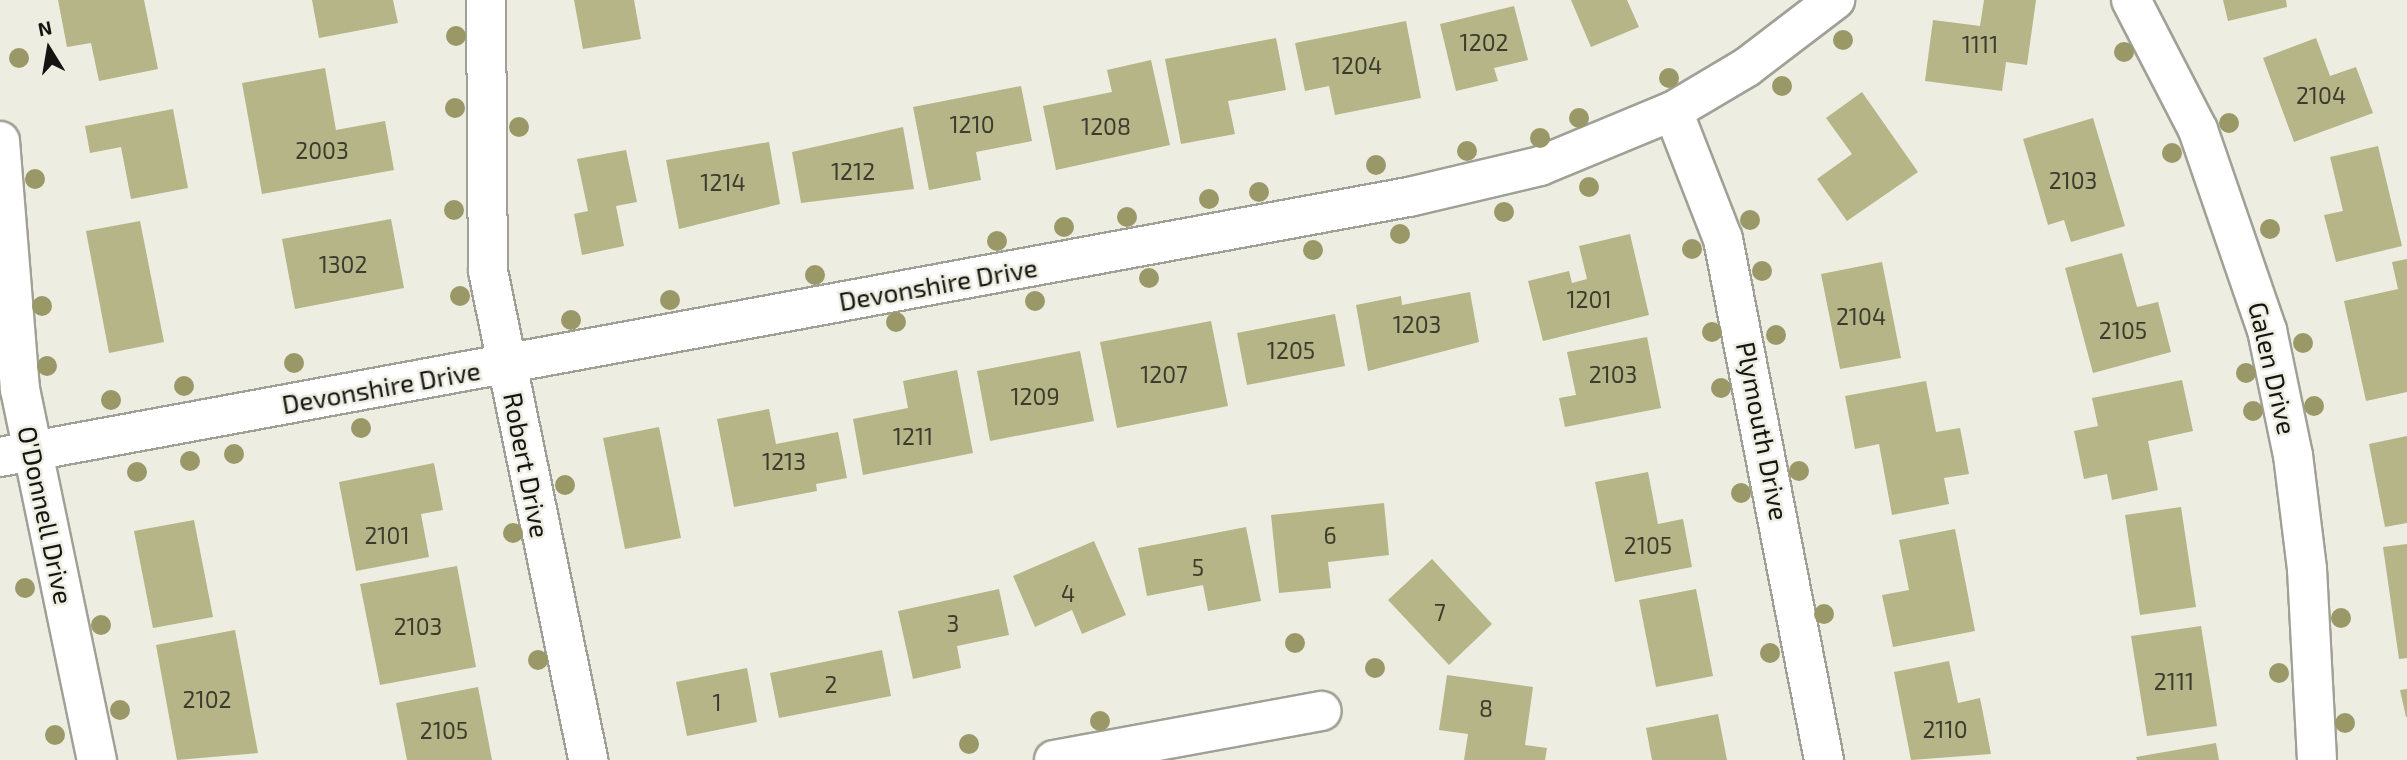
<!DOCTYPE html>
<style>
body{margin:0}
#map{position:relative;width:2407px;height:760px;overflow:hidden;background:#edede2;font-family:"Exo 2",sans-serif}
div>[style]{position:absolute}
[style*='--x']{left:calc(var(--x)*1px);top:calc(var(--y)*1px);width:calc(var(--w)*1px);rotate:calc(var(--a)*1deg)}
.building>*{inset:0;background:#b5b587}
.roads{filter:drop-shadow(2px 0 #a0a196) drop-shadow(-2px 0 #a0a196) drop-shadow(0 2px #a0a196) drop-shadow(0 -2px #a0a196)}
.minor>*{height:38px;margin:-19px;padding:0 19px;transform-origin:19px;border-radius:19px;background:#fff}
.tertiary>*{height:38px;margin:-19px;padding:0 19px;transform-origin:19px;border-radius:19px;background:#fff}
.trees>*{width:20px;height:20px;margin:-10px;border-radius:50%;background:#9a9867}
span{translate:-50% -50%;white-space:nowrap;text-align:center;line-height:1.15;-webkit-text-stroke:5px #edede2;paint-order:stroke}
.number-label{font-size:23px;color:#3c3c2e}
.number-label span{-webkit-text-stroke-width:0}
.street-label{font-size:26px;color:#141411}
.north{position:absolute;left:14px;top:14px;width:70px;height:70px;-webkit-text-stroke:5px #edede2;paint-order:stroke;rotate:349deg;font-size:19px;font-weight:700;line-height:28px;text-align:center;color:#141411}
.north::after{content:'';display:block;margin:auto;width:24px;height:32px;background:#141411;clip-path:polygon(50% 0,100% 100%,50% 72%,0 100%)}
</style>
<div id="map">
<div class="building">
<div style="clip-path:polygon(58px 0,144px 0,158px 69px,99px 81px,91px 43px,67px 47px)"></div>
<div style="clip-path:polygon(312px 0,393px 0,398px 23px,319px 38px)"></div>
<div style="clip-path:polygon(574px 0,634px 0,641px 39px,583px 49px)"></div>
<div style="clip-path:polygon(1571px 0,1627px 0,1639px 27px,1591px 47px)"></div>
<div style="clip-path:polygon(1984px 0,2036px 0,2027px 65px,2006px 62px,2002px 91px,1925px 81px,1933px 20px,1980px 26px)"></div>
<div style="clip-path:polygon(2223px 0,2286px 0,2287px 7px,2228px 21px)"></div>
<div style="clip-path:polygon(1514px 6px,1528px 60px,1494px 68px,1498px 81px,1456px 91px,1440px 24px)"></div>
<div style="clip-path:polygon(1406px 21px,1421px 98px,1335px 115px,1329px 86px,1305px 91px,1295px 43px)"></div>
<div style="clip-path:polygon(1276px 38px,1286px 90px,1228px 101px,1235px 134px,1181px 144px,1165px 59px)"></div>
<div style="clip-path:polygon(2316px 38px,2330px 76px,2356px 67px,2373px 113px,2294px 142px,2263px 58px)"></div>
<div style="clip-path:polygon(1151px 60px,1170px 145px,1056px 170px,1043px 106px,1112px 92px,1107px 70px)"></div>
<div style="clip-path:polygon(325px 68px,336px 130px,385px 121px,394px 170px,262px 194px,242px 83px)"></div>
<div style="clip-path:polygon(1021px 86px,1032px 141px,976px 152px,981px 180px,929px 190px,913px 107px)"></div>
<div style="clip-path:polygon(1862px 92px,1918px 172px,1847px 221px,1817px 179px,1852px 154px,1826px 118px)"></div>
<div style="clip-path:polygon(173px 109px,188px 188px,131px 199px,121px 147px,90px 153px,85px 126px)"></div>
<div style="clip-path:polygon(2093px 118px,2125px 226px,2071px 242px,2064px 220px,2048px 225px,2023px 139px)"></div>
<div style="clip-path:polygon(903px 127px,914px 189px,801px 203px,792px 152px)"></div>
<div style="clip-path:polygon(769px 142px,780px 204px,679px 229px,666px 160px)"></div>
<div style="clip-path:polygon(2378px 146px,2402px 246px,2336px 262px,2324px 215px,2343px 211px,2330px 157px)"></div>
<div style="clip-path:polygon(626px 150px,637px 202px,616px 206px,624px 246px,582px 255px,574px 214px,588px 211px,577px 159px)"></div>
<div style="clip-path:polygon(391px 219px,404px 288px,295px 309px,282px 239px)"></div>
<div style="clip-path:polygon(140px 221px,164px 342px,109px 353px,86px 231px)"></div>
<div style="clip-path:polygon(1630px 234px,1649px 315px,1543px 341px,1528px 281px,1569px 271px,1572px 283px,1587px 279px,1579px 246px)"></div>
<div style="clip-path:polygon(2122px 253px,2137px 307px,2158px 302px,2171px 352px,2093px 373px,2065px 268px)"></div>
<div style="clip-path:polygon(2407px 259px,2407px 392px,2366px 401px,2344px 301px,2398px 289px,2392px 262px)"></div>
<div style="clip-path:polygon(1882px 262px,1901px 358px,1840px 369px,1821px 274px)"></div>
<div style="clip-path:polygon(1470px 292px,1479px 342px,1368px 371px,1356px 305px,1401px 296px,1402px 305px)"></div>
<div style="clip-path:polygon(1335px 314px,1345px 366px,1247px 385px,1237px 333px)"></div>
<div style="clip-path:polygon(1211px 321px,1228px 406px,1117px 428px,1100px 342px)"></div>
<div style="clip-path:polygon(1647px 337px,1661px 408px,1565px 427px,1559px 398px,1576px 395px,1567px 352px)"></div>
<div style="clip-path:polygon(1080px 351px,1094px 421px,990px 441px,977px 371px)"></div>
<div style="clip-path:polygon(957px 370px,973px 453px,863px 475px,853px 419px,908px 408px,903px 381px)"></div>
<div style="clip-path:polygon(2182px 380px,2193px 431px,2148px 441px,2158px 490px,2112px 500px,2107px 474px,2084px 479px,2074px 431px,2098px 426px,2092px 398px)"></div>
<div style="clip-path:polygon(1926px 381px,1936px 432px,1960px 428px,1969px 474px,1944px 478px,1949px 504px,1892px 515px,1879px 444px,1855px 449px,1845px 396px)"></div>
<div style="clip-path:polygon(769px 409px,776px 444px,838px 432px,847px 478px,816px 484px,817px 491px,734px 507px,717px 419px)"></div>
<div style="clip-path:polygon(659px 427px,681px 538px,625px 549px,603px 438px)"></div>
<div style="clip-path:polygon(2407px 436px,2407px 523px,2385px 527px,2369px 444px)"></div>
<div style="clip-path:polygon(434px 463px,443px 510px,421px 514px,429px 557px,356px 571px,339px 482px)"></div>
<div style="clip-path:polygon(1648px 472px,1658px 524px,1683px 519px,1692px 567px,1615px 582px,1595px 482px)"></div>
<div style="clip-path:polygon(1384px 503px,1389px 555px,1328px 562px,1331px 588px,1279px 593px,1271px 515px)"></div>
<div style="clip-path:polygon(2181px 507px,2196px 607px,2140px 615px,2125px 515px)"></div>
<div style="clip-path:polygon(194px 520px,213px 617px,153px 628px,134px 531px)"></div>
<div style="clip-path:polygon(1246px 527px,1261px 601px,1208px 611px,1203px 585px,1147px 596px,1138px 548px)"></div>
<div style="clip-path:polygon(1955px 529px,1975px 631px,1893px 647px,1882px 595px,1909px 590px,1899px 540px)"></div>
<div style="clip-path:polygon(1094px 541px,1126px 615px,1082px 634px,1072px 610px,1035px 627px,1013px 576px)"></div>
<div style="clip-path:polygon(2407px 544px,2407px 658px,2399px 659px,2383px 547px)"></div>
<div style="clip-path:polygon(1432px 559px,1492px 624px,1449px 665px,1388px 600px)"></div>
<div style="clip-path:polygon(457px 566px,476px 667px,380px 685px,360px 584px)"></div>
<div style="clip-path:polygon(999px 589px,1009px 635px,957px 646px,961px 668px,913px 679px,898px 611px)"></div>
<div style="clip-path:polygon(1696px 589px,1713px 676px,1656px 687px,1639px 600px)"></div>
<div style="clip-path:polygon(2201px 626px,2217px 726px,2147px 736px,2131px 636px)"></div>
<div style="clip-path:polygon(235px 630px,258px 753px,177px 760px,156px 645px)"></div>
<div style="clip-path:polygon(882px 650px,891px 696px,779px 718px,770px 673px)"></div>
<div style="clip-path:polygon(1949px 661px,1958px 703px,1980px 698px,1991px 754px,1911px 760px,1894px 672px)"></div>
<div style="clip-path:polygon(747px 668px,757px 722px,687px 736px,676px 682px)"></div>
<div style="clip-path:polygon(1447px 675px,1533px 687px,1525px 745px,1547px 748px,1545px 760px,1464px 760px,1468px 734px,1439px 730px)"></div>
<div style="clip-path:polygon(478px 687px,492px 760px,407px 760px,396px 703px)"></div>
<div style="clip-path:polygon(2407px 689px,2407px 717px,2406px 717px,2400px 690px)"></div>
<div style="clip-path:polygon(1718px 714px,1727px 760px,1652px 760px,1646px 728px)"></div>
<div style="clip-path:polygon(2216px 743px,2219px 760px,2137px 760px,2136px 757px)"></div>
</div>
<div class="roads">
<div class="minor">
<div style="--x:486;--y:0;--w:271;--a:89.6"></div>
<div style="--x:488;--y:271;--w:499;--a:78.4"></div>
<div style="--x:2131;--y:0;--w:146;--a:62.7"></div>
<div style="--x:2198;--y:130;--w:212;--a:71"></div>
<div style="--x:2267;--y:330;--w:128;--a:78.3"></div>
<div style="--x:2293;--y:455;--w:115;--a:83"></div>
<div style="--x:2307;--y:569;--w:191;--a:87"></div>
<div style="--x:1673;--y:111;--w:137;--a:68.7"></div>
<div style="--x:1723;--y:239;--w:531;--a:79.03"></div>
<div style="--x:0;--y:141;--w:249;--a:85.4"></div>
<div style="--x:20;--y:389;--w:379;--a:78.3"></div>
<div style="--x:1054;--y:760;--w:272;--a:-10.4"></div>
</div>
<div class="tertiary">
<div style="--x:0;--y:457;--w:1433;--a:-10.46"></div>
<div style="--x:1409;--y:197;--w:135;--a:-13.3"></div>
<div style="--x:1540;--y:166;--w:144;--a:-22.5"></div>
<div style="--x:1673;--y:111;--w:86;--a:-30.7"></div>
<div style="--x:1747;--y:67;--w:111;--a:-37.3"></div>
</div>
</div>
<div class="trees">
<div style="left:456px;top:36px"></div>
<div style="left:1843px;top:40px"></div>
<div style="left:2124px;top:52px"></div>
<div style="left:19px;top:58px"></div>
<div style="left:1669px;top:78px"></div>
<div style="left:1782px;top:86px"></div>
<div style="left:455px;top:108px"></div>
<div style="left:1579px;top:118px"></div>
<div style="left:2229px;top:123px"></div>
<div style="left:519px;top:127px"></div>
<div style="left:1540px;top:138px"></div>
<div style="left:1467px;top:151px"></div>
<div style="left:2172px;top:153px"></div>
<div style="left:1376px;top:165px"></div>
<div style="left:35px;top:179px"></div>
<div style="left:1589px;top:187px"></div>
<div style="left:1259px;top:192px"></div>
<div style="left:1209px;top:199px"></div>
<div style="left:454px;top:210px"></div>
<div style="left:1504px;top:212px"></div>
<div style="left:1127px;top:217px"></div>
<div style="left:1750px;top:220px"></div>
<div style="left:1064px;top:227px"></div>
<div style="left:2270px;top:229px"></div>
<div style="left:1400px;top:234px"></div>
<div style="left:997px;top:241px"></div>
<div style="left:1692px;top:249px"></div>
<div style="left:1313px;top:250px"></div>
<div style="left:1762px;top:271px"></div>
<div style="left:815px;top:275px"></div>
<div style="left:1149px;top:278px"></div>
<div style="left:460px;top:296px"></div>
<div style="left:670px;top:300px"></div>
<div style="left:1035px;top:301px"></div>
<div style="left:42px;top:306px"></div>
<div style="left:571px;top:320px"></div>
<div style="left:896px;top:322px"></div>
<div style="left:1712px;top:332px"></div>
<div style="left:1776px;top:335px"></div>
<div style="left:2303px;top:343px"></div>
<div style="left:294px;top:363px"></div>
<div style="left:47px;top:366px"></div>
<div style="left:2246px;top:373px"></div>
<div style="left:184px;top:386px"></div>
<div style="left:1721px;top:388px"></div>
<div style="left:111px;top:400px"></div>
<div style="left:2314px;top:406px"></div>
<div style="left:2253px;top:411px"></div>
<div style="left:361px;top:428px"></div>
<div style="left:234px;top:454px"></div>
<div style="left:190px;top:461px"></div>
<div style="left:1799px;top:471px"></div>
<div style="left:137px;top:472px"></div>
<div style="left:565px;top:485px"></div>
<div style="left:1741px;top:493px"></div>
<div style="left:513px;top:533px"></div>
<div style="left:25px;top:588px"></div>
<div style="left:1824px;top:614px"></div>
<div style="left:2341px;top:618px"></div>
<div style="left:101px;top:625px"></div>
<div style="left:1295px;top:643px"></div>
<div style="left:1770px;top:653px"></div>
<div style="left:538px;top:660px"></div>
<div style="left:1375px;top:668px"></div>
<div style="left:2279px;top:673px"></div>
<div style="left:120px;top:710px"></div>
<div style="left:1100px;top:721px"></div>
<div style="left:2345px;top:723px"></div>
<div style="left:55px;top:735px"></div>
<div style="left:969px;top:744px"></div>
</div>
<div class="number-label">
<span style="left:1484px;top:42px">1202</span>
<span style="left:1980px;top:44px">1111</span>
<span style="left:1357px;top:65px">1204</span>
<span style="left:2321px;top:95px">2104</span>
<span style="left:972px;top:124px">1210</span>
<span style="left:1106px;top:126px">1208</span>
<span style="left:322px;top:150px">2003</span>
<span style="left:853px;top:171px">1212</span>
<span style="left:2073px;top:180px">2103</span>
<span style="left:723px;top:182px">1214</span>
<span style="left:343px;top:264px">1302</span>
<span style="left:1589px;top:299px">1201</span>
<span style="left:1861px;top:316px">2104</span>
<span style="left:1417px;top:324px">1203</span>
<span style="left:2123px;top:330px">2105</span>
<span style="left:1291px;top:350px">1205</span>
<span style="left:1164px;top:374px">1207</span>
<span style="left:1613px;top:374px">2103</span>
<span style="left:1035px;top:396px">1209</span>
<span style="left:913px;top:436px">1211</span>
<span style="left:784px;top:461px">1213</span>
<span style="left:387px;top:535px">2101</span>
<span style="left:1330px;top:535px">6</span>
<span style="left:1648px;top:545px">2105</span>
<span style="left:1198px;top:567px">5</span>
<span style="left:1068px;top:593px">4</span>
<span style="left:1440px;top:612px">7</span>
<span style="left:953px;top:623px">3</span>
<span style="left:418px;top:626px">2103</span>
<span style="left:2174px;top:681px">2111</span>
<span style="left:831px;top:684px">2</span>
<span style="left:207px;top:699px">2102</span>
<span style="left:717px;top:702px">1</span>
<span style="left:1486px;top:708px">8</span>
<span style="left:1945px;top:729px">2110</span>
<span style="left:444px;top:730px">2105</span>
</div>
<div class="street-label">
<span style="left:938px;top:284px;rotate:-10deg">Devonshire Drive</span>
<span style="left:2273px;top:368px;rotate:77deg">Galen Drive</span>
<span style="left:381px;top:387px;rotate:-10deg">Devonshire Drive</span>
<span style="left:1763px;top:431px;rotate:79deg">Plymouth Drive</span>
<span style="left:527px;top:465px;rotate:79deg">Robert Drive</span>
<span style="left:46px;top:515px;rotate:78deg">O'Donnell Drive</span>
</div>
<div class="north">N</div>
</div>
